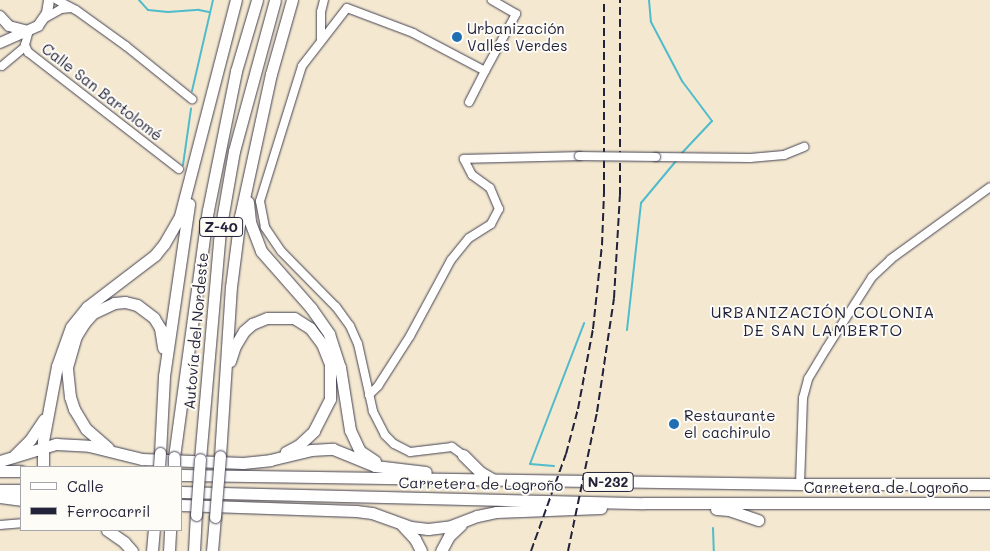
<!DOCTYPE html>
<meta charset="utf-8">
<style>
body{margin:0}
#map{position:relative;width:990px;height:551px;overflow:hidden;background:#f4e8d0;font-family:Mali,sans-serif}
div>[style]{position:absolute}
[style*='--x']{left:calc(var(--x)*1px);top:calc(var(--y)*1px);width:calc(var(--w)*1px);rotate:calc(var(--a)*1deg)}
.stream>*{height:2px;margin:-1px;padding:0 1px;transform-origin:1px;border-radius:1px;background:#50bccb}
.roads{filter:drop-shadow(0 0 1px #424051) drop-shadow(0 0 1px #424051)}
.minor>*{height:8px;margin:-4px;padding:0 4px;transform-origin:4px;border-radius:4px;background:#fff}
.major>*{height:10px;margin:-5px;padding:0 5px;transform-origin:5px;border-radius:5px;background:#fff}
.highway>*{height:11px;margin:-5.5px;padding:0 5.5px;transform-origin:5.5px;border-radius:5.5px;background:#fff}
.rail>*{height:2px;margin-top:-1px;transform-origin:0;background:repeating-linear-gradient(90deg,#22223b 0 8px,transparent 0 12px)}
.bridges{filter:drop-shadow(0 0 1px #424051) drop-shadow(0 0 1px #424051)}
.minor-bridge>*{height:8px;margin:-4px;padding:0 4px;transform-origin:4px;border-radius:4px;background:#fff}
.highway-bridge>*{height:11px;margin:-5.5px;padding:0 5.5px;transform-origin:5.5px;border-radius:5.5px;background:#fff}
.dots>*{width:14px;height:14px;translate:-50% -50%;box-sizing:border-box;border:2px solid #fdfcf7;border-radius:50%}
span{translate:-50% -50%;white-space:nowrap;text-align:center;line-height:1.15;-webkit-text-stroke:4px #fdfcf7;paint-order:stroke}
.shield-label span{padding:1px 4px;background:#fdfcf7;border:1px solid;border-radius:4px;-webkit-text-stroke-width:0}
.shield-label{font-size:14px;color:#22223b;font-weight:700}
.poi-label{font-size:15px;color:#22223b}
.left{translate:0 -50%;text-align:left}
.street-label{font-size:15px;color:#22223b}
.neighbourhood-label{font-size:16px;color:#22223b;letter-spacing:1px}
.legend{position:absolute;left:20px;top:466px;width:162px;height:65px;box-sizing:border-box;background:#fdfcf7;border:1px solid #a5a5ac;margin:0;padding:6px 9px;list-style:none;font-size:15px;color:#22223b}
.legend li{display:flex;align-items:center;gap:10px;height:25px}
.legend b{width:25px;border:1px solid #a5a5ac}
</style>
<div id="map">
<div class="stream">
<div style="--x:139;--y:0;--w:13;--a:48"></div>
<div style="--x:148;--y:10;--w:20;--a:6"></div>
<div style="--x:168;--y:12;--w:31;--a:-4"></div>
<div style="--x:199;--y:10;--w:10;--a:11"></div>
<div style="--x:649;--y:0;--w:22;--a:85"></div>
<div style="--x:651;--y:22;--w:67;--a:62.3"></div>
<div style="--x:682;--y:81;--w:50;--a:53.1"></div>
<div style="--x:712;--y:121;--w:47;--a:133.3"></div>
<div style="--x:192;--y:91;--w:93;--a:-77"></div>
<div style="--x:183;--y:165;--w:57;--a:-81.9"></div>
<div style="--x:627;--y:330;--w:128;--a:-83.7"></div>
<div style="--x:641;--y:203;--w:55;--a:-50.2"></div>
<div style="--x:554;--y:466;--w:24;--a:-175"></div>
<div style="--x:530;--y:464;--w:151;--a:-69"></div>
<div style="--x:713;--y:528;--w:23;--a:88"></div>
</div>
<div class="roads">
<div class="minor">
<div style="--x:57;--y:0;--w:21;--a:28"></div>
<div style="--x:76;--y:10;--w:62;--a:35.8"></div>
<div style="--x:126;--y:46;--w:85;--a:38.8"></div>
<div style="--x:45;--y:18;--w:18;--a:-29"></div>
<div style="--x:61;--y:9;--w:10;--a:-6"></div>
<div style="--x:29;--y:30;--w:16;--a:105"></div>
<div style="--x:25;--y:45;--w:8;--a:67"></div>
<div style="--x:28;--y:52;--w:191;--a:37.8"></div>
<div style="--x:321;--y:40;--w:28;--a:-90"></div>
<div style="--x:321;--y:12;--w:12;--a:-76"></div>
<div style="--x:2;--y:66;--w:30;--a:-40"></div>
<div style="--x:485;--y:71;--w:65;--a:-61.5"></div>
<div style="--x:516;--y:14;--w:28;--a:-150"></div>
<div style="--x:656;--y:157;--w:94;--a:0.6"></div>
<div style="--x:750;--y:158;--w:34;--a:-5"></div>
<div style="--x:784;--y:155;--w:22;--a:-22"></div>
<div style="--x:369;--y:395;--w:13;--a:-45"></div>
<div style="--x:378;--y:386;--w:59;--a:-57.4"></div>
<div style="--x:410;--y:336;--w:86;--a:-61.7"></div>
<div style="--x:451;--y:260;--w:28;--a:-51"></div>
<div style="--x:469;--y:238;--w:26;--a:-32"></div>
<div style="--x:491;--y:224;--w:17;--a:-62"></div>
<div style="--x:499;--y:209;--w:23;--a:-113"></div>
<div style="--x:490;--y:188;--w:22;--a:-144"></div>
<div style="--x:472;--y:175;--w:18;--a:-117"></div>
<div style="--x:464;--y:159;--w:115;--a:-1.5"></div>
<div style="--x:463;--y:455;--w:14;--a:-144"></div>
<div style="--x:452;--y:447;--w:42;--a:173.2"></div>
<div style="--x:410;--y:452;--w:18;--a:-153"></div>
<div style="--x:394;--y:444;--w:13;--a:-135"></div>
<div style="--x:385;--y:435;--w:27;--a:-117"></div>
<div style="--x:373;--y:411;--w:69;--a:-102.6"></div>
<div style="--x:358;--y:344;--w:20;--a:-114"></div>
<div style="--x:350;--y:326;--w:24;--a:-126"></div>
<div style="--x:336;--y:307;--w:78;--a:-134.5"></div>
<div style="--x:281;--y:251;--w:29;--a:-124"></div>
<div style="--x:265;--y:227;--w:26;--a:-101"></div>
<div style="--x:260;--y:201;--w:141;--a:-72.7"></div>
<div style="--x:302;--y:66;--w:73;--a:-52.2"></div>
<div style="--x:347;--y:8;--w:71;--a:20.7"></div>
<div style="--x:413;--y:33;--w:81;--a:27.8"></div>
<div style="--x:485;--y:71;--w:35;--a:117"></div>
<div style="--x:800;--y:484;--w:86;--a:-88"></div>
<div style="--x:803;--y:398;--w:20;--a:-75"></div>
<div style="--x:808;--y:379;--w:35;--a:-59"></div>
<div style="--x:826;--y:349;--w:85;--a:-57.4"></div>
<div style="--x:872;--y:277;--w:26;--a:-43"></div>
<div style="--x:891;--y:259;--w:122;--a:-36"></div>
<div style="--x:0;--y:525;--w:21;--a:-5"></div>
</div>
<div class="major">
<div style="--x:0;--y:16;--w:13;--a:48"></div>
<div style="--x:9;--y:26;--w:16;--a:15"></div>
<div style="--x:0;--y:43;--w:42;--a:-24.1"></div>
<div style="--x:38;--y:26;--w:16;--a:-55"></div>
<div style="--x:47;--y:13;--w:13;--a:-81"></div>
</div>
<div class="highway">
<div style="--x:248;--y:202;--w:20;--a:84"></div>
<div style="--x:250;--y:222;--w:31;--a:69"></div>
<div style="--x:261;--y:251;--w:76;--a:48.7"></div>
<div style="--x:311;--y:308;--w:32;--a:55"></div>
<div style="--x:329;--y:334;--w:35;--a:72"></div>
<div style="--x:340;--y:367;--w:64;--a:81"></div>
<div style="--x:350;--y:430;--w:23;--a:65"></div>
<div style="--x:360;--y:451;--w:18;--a:34"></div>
<div style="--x:230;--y:361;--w:16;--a:-72"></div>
<div style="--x:235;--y:346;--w:17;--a:-59"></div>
<div style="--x:244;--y:331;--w:11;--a:-41"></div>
<div style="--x:252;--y:324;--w:16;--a:-22"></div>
<div style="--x:267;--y:318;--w:27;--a:0"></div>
<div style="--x:294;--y:318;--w:19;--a:32"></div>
<div style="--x:310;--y:328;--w:20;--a:53"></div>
<div style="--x:322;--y:344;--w:22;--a:68"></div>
<div style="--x:330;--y:364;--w:35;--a:90"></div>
<div style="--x:330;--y:399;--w:36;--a:117"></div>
<div style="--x:314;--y:431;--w:21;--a:137"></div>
<div style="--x:299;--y:445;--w:15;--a:152"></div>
<div style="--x:108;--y:448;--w:29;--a:-139"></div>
<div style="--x:86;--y:429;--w:23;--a:-121"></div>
<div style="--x:74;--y:409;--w:13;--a:-108"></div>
<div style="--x:70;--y:397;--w:30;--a:-96"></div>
<div style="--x:67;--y:367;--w:32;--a:-74"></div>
<div style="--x:76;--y:336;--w:15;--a:-58"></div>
<div style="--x:84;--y:323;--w:13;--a:-48"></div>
<div style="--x:93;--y:313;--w:23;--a:-25"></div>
<div style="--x:114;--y:303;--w:11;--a:-5"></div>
<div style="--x:125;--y:302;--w:12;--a:14"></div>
<div style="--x:137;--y:305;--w:21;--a:37"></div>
<div style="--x:154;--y:318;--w:12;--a:59"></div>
<div style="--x:160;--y:328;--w:20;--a:81"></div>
<div style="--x:160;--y:453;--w:77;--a:-87"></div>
<div style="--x:164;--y:376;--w:174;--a:-81.7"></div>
<div style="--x:15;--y:455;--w:21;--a:-45"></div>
<div style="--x:30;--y:440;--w:25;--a:-56"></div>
<div style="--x:463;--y:455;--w:24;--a:45"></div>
<div style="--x:480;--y:472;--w:14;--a:30"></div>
<div style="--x:220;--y:456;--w:169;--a:-86.3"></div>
<div style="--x:231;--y:287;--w:71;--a:-82.7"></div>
<div style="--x:240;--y:217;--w:146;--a:-77.8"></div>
<div style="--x:271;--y:74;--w:77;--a:-74.2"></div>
<div style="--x:174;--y:457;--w:249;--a:-82.2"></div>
<div style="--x:208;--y:210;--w:142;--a:-78.6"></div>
<div style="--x:236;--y:71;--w:74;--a:-73.5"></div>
<div style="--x:200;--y:459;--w:229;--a:-85"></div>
<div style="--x:220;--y:231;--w:81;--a:-80.1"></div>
<div style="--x:234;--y:151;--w:156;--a:-74.8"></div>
<div style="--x:0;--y:461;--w:59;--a:-16.9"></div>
<div style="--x:56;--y:444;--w:33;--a:3"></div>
<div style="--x:89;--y:446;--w:55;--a:13.8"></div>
<div style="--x:142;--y:459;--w:101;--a:2.3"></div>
<div style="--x:243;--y:463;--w:27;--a:-6"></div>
<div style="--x:270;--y:460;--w:42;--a:-13.7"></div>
<div style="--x:311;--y:450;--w:22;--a:-3"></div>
<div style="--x:333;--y:449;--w:45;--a:22"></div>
<div style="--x:375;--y:466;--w:51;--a:6.7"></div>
<div style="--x:43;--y:467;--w:26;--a:-90"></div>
<div style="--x:43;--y:441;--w:76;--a:-79.4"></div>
<div style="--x:57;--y:366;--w:41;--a:-70.3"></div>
<div style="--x:71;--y:327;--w:26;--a:-51"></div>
<div style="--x:87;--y:307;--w:86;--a:-37.4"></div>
<div style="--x:155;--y:255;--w:14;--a:-51"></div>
<div style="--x:164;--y:244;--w:32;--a:-60"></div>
<div style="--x:180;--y:216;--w:223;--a:-75.5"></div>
<div style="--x:0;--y:471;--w:21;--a:0"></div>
<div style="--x:181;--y:475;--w:619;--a:0.83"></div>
<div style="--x:800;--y:484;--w:190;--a:0"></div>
<div style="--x:0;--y:490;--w:21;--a:0"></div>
<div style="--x:181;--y:492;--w:463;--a:1.4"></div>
<div style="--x:644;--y:503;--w:346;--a:0"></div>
<div style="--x:0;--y:497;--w:21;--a:8"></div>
<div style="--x:181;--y:505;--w:175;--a:2"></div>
<div style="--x:356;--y:511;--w:16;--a:7"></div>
<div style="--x:372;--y:513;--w:41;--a:19.7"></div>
<div style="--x:411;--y:527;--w:17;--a:7"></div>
<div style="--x:428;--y:529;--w:23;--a:-7"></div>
<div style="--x:451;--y:526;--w:28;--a:-21"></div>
<div style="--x:477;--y:516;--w:19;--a:-12"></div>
<div style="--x:496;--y:512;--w:105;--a:-2.2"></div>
<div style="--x:716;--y:509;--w:13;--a:4"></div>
<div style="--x:729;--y:510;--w:31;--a:19"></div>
<div style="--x:402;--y:525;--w:19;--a:47"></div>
<div style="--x:415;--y:539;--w:13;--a:63"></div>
<div style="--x:107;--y:530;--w:21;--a:35"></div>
<div style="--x:124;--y:542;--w:12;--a:48"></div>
<div style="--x:152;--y:551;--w:21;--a:-85"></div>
<div style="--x:169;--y:551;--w:21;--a:-87"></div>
<div style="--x:194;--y:551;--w:36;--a:-87"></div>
<div style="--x:212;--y:551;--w:34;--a:-85"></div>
<div style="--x:441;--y:551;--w:17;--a:-62"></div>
<div style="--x:449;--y:536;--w:16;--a:-43"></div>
</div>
</div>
<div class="rail">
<div style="--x:531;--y:551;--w:103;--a:-70.2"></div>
<div style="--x:566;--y:454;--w:47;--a:-75.1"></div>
<div style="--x:578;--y:409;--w:81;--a:-79.4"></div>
<div style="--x:593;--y:329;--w:84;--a:-83.9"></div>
<div style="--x:602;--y:245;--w:53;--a:-87.8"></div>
<div style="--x:604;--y:192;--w:192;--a:-90"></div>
<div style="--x:568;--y:551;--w:142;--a:-78.2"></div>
<div style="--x:597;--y:412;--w:115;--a:-81.5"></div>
<div style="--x:614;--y:298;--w:103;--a:-86.7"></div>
<div style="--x:620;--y:195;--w:195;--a:-90"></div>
</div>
<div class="bridges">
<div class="minor-bridge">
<div style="--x:579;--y:156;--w:77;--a:0.7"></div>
</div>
<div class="highway-bridge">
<div style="--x:159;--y:467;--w:14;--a:-86"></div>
<div style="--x:174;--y:467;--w:10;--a:-90"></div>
<div style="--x:196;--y:515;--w:56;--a:-85.9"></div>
<div style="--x:215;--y:517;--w:61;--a:-85.3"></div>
</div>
</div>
<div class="dots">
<div style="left:457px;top:37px;background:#1f6fb2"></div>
<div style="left:674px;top:424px;background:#1f6fb2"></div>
</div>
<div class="shield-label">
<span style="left:221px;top:227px">Z-40</span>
<span style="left:608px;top:482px">N-232</span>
</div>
<div class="poi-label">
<span class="left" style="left:467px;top:37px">Urbanización<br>Valles Verdes</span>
<span class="left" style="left:684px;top:424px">Restaurante<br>el cachirulo</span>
</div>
<div class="street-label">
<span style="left:102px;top:92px;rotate:38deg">Calle San Bartolomé</span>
<span style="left:196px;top:331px;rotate:-85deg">Autovía del Nordeste</span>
<span style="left:481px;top:484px;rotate:1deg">Carretera de Logroño</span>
<span style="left:886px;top:488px">Carretera de Logroño</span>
</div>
<div class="neighbourhood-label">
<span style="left:823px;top:321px">URBANIZACIÓN COLONIA<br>DE SAN LAMBERTO</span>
</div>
<ul class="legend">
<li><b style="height:6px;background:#fff"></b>Calle</li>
<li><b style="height:6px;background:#22223b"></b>Ferrocarril</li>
</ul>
</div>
